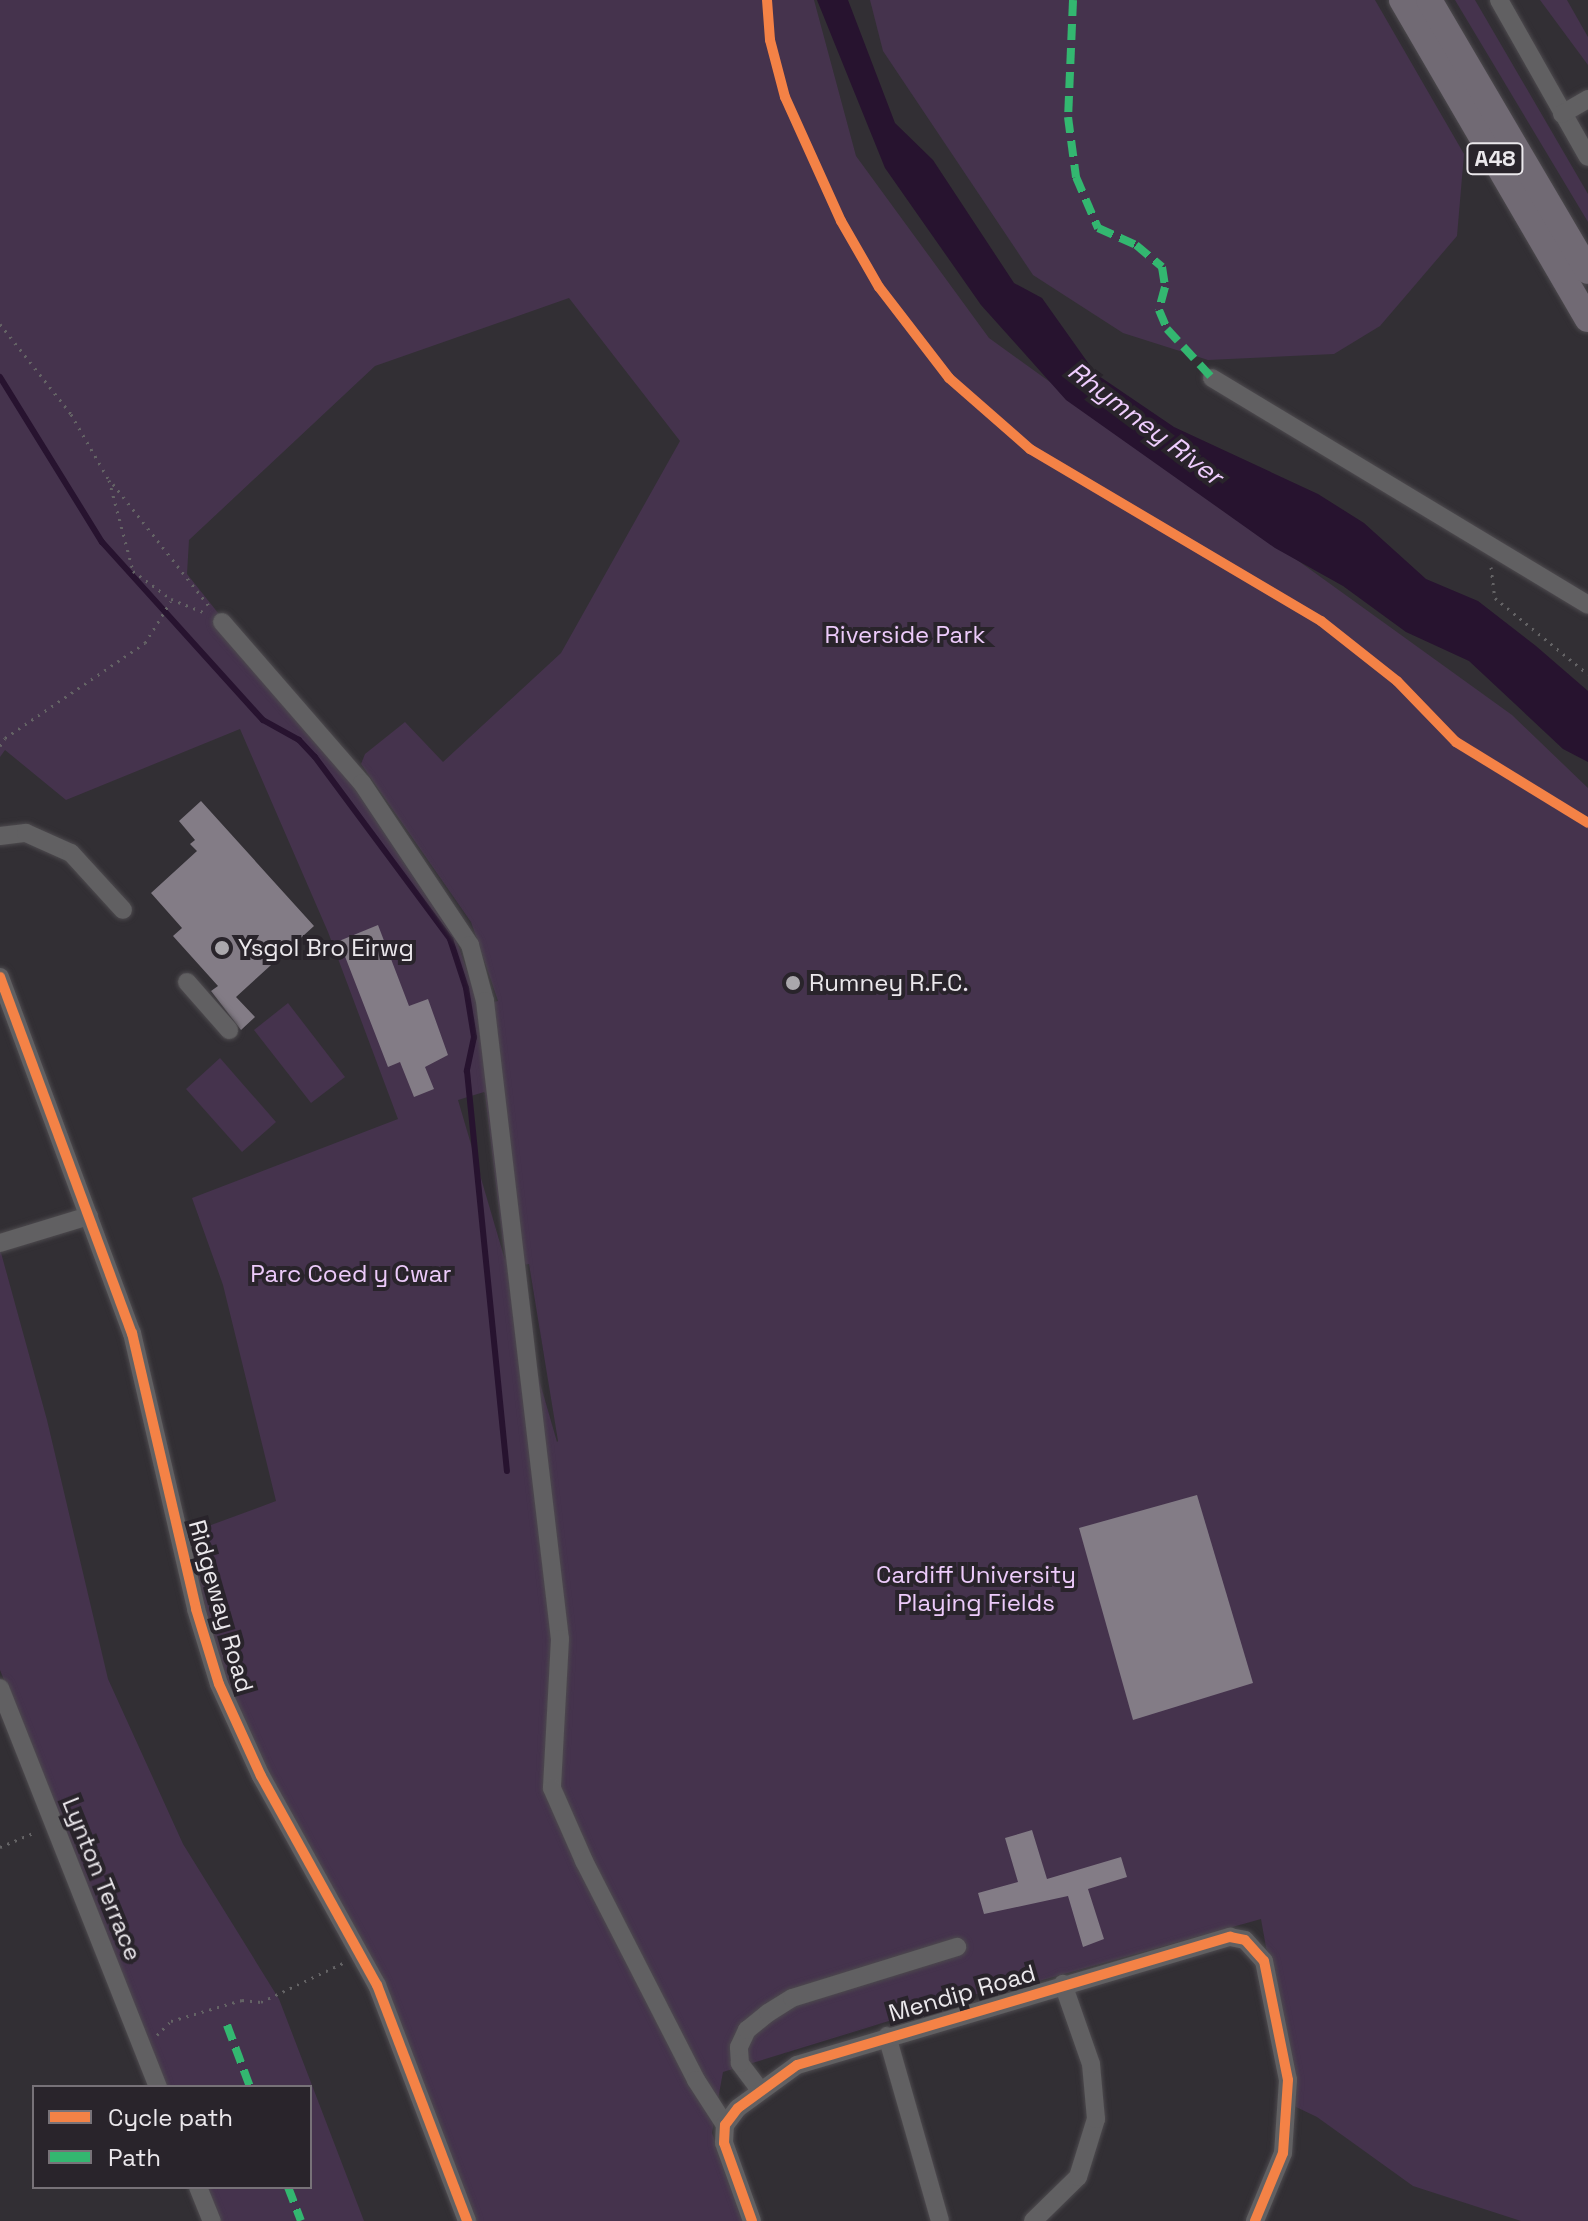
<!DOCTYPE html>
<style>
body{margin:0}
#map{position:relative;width:1588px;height:2221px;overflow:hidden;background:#322f34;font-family:"Space Grotesk",sans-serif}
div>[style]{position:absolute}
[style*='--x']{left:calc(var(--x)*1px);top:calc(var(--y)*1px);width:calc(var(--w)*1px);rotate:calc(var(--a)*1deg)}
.green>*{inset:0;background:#45334d}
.water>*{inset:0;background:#27132f}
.stream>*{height:6px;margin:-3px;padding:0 3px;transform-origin:3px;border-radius:3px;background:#27132f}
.building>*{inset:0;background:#837c86}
.path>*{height:3px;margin-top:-1.5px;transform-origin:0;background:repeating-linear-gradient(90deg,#646365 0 2px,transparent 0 8px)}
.roads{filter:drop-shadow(0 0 2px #4d4a4e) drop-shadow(0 0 2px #4d4a4e)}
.minor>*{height:18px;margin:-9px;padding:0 9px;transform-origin:9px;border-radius:9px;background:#616062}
.highway>*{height:26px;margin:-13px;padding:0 13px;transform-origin:13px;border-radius:13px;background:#716a74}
.quiet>*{height:8px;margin-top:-4px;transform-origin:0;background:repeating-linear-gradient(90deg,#33b770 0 16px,transparent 0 24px)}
.cycleway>*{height:10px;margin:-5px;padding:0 5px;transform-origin:5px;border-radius:5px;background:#f48246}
.dots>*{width:22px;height:22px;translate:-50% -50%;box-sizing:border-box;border:4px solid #29242b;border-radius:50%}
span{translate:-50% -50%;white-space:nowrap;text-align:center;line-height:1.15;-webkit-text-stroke:8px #29242b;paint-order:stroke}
.shield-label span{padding:2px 6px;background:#29242b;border:2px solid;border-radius:6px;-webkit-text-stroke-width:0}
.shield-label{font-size:22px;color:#ebe8ec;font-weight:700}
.park-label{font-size:24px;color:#edcbfb}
.poi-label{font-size:24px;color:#ebe8ec}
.left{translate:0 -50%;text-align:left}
.street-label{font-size:24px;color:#ebe8ec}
.water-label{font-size:26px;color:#efcdfe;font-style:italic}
.legend{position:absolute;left:32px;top:2085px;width:280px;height:104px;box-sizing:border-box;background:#29242b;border:2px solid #777278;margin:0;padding:10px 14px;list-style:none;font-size:24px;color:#ebe8ec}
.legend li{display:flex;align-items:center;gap:16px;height:40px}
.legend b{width:40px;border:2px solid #777278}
</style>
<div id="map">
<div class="green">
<div style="clip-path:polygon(evenodd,0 0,814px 0,856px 156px,989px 338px,1512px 715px,1588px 788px,1588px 2221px,1521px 2221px,1413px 2186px,1317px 2117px,1294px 2106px,1261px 1919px,993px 1994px,980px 1993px,723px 2072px,712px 2133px,745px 2221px,475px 2221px,384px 1982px,268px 1774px,227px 1682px,184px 1535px,276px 1501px,223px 1285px,192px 1198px,398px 1119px,328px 932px,240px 729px,66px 800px,5px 750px,0 757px,0 0,569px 298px,680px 441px,561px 653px,443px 762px,405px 722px,365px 754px,361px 764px,471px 922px,498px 1001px,479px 1006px,451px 924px,356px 786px,187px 574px,189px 540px,375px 366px,569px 298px,0 0,484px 1092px,485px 1093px,505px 1260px,458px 1100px,484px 1092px,0 0,529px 1264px,558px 1441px,557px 1442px,507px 1268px,529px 1264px)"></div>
<div style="clip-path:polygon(870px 0,1375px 0,1464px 154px,1457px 236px,1380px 326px,1334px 354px,1208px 360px,1123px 333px,1033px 275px,883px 51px)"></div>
<div style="clip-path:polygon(1455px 0,1475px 0,1588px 194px,1588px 222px)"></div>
<div style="clip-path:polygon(1540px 0,1567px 0,1588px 37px,1588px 65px)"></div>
<div style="clip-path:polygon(288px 1003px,345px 1077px,311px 1103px,254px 1030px)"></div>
<div style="clip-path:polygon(220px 1058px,276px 1122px,242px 1152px,186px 1089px)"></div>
<div style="clip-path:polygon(0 1249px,47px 1420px,108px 1679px,183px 1844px,279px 1999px,364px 2221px,220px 2221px,206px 2187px,310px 2187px,310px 2087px,166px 2087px,0 1670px)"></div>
</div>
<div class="water">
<div style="clip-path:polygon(817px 0,848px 0,895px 123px,933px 160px,1014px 283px,1042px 298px,1096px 374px,1174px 427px,1318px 494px,1364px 523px,1426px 579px,1478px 601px,1536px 646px,1588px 691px,1588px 762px,1563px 749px,1469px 661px,1406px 632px,1343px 586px,1275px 548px,1066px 400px,981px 305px,885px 168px)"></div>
</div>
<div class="stream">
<div style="--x:0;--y:377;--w:194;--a:58.3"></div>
<div style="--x:102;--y:542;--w:240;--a:47.9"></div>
<div style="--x:263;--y:720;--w:41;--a:29.1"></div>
<div style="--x:299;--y:740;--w:23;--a:47"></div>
<div style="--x:315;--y:757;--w:227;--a:53.4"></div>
<div style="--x:450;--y:939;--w:52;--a:71.9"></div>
<div style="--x:466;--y:988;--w:50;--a:80.7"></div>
<div style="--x:474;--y:1037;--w:35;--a:102"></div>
<div style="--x:467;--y:1071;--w:402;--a:84.3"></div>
</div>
<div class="building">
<div style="clip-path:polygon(201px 801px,314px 926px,236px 997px,255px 1017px,241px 1030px,211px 991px,218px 986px,173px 936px,182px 928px,151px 893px,197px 851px,190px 844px,195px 840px,179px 821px)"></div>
<div style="clip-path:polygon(378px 925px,409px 1006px,428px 999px,448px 1055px,425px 1067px,434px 1089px,414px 1097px,400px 1062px,388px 1067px,339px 941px)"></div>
<div style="clip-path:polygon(1197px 1495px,1253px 1683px,1133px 1720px,1079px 1528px)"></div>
<div style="clip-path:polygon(1032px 1830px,1047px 1879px,1121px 1857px,1127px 1877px,1088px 1889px,1104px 1939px,1083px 1947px,1068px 1896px,984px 1914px,978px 1893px,1018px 1882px,1005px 1838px)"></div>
</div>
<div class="path">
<div style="--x:0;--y:324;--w:115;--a:51.7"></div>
<div style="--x:71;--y:414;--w:76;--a:60.1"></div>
<div style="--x:109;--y:480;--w:94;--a:75.2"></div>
<div style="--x:133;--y:571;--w:47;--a:36.4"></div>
<div style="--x:171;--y:599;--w:37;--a:22"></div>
<div style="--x:113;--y:484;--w:160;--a:51.8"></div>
<div style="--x:1491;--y:567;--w:31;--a:83"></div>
<div style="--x:1495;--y:598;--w:120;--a:39.3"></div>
<div style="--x:0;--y:746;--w:9;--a:-58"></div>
<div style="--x:5;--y:738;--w:169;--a:-34.2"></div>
<div style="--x:145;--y:643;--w:49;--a:-58.2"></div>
<div style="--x:0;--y:1847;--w:39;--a:-23"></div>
<div style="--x:157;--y:2035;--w:20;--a:-45"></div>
<div style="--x:171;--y:2021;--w:74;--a:-16.5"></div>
<div style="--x:242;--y:2000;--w:19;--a:6"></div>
<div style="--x:261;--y:2002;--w:91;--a:-25.4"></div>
</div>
<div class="roads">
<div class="minor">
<div style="--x:1499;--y:0;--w:180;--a:60.5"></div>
<div style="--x:1562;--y:114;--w:30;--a:-30"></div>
<div style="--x:1212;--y:378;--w:439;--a:31.1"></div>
<div style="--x:222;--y:622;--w:213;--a:49"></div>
<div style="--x:362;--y:783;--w:195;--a:56.3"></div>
<div style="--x:470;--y:945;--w:58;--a:75"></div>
<div style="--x:485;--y:1001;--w:642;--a:83.3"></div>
<div style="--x:560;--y:1639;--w:149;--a:93.1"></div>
<div style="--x:552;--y:1788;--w:80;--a:66.3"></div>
<div style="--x:584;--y:1861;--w:246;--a:62.9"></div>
<div style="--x:696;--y:2080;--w:54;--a:57.2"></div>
<div style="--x:0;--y:836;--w:26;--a:-7"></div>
<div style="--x:26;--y:833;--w:49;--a:24"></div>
<div style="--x:71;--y:853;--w:77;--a:47.6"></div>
<div style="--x:0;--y:977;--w:380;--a:69.7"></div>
<div style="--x:132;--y:1333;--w:283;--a:76.9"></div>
<div style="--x:196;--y:1609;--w:78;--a:73"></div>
<div style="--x:219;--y:1684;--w:101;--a:65.5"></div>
<div style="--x:261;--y:1776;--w:239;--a:61"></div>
<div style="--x:377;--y:1985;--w:253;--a:69.1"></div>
<div style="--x:187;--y:982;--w:64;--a:48.8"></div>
<div style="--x:0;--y:1243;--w:93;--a:-16.9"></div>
<div style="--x:0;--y:1688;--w:429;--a:68.4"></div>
<div style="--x:887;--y:2036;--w:192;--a:74"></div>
<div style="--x:760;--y:2090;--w:34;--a:-127"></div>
<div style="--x:740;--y:2063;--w:16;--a:-94"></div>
<div style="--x:739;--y:2047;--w:19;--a:-65"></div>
<div style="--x:747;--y:2030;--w:27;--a:-39"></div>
<div style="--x:768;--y:2013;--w:28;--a:-32"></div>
<div style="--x:792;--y:1998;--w:173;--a:-17.2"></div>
<div style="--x:198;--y:2187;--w:37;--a:68"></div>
<div style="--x:752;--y:2221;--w:83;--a:-109.7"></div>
<div style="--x:724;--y:2143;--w:18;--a:-87"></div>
<div style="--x:725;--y:2125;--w:21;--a:-53"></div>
<div style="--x:738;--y:2108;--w:73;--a:-36.1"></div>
<div style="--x:797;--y:2065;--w:452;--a:-16.5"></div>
<div style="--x:1230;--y:1937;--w:15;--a:11"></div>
<div style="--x:1245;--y:1940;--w:28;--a:48"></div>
<div style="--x:1264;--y:1961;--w:121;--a:78.6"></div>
<div style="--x:1288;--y:2080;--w:73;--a:93.9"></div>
<div style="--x:1283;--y:2153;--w:74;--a:112.4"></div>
<div style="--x:1033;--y:2221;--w:63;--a:-44.4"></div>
<div style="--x:1078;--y:2177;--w:61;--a:-72.8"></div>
<div style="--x:1096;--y:2119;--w:55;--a:-95.2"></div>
<div style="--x:1091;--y:2064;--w:85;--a:-109.3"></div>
</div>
<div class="highway">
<div style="--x:1402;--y:0;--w:369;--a:59.8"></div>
<div style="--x:1429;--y:0;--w:314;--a:59.6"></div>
</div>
</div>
<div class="quiet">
<div style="--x:1073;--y:0;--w:117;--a:92.4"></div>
<div style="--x:1068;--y:117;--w:61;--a:82.4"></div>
<div style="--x:1076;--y:177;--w:56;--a:66.7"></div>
<div style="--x:1098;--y:228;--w:42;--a:24.1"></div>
<div style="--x:1136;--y:245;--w:34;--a:40"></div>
<div style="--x:1162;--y:267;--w:20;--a:81"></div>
<div style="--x:1165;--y:287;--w:24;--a:105"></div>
<div style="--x:1159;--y:310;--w:21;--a:67"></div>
<div style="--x:1167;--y:329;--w:67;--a:47.4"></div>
<div style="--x:227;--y:2025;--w:66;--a:69.6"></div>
<div style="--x:288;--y:2187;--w:36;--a:69"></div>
</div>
<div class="cycleway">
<div style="--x:767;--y:0;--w:40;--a:85.7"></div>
<div style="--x:770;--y:40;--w:59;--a:75.3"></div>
<div style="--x:785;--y:97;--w:136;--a:65.7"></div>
<div style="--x:841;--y:221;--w:76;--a:60.1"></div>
<div style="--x:879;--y:287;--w:115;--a:52.4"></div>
<div style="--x:949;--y:378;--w:108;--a:41.2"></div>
<div style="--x:1030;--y:449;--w:338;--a:30.6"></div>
<div style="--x:1321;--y:621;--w:97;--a:38.3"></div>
<div style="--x:1397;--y:681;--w:85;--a:46"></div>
<div style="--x:1456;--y:742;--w:155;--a:31.5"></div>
<div style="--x:0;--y:977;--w:380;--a:69.7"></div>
<div style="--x:132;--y:1333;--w:283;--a:76.9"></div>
<div style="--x:196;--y:1609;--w:78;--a:73"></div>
<div style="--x:219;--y:1684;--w:101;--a:65.5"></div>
<div style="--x:261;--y:1776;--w:239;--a:61"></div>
<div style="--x:377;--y:1985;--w:253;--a:69.1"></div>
<div style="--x:752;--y:2221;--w:83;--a:-109.7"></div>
<div style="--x:724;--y:2143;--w:18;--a:-87"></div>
<div style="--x:725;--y:2125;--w:21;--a:-53"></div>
<div style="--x:738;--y:2108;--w:73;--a:-36.1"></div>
<div style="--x:797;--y:2065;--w:452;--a:-16.5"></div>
<div style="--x:1230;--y:1937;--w:15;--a:11"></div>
<div style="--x:1245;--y:1940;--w:28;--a:48"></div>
<div style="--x:1264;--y:1961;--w:121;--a:78.6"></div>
<div style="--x:1288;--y:2080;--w:73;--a:93.9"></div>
<div style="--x:1283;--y:2153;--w:74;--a:112.4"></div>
</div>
<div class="dots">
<div style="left:222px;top:948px;background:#aaa7ac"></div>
<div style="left:793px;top:983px;background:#aaa7ac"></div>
</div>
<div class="shield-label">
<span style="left:1495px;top:159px">A48</span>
</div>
<div class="park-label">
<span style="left:905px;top:635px">Riverside Park</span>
<span style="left:351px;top:1274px">Parc Coed y Cwar</span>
<span style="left:976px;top:1589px">Cardiff University<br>Playing Fields</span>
</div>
<div class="poi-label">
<span class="left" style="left:238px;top:948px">Ysgol Bro Eirwg</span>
<span class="left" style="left:809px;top:983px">Rumney R.F.C.</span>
</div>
<div class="street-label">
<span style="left:221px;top:1606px;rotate:74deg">Ridgeway Road</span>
<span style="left:102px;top:1879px;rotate:68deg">Lynton Terrace</span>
<span style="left:962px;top:1993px;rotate:-16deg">Mendip Road</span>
</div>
<div class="water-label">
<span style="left:1145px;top:424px;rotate:37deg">Rhymney River</span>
</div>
<ul class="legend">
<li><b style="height:10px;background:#f48246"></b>Cycle path</li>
<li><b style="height:10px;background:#33b770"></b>Path</li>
</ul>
</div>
